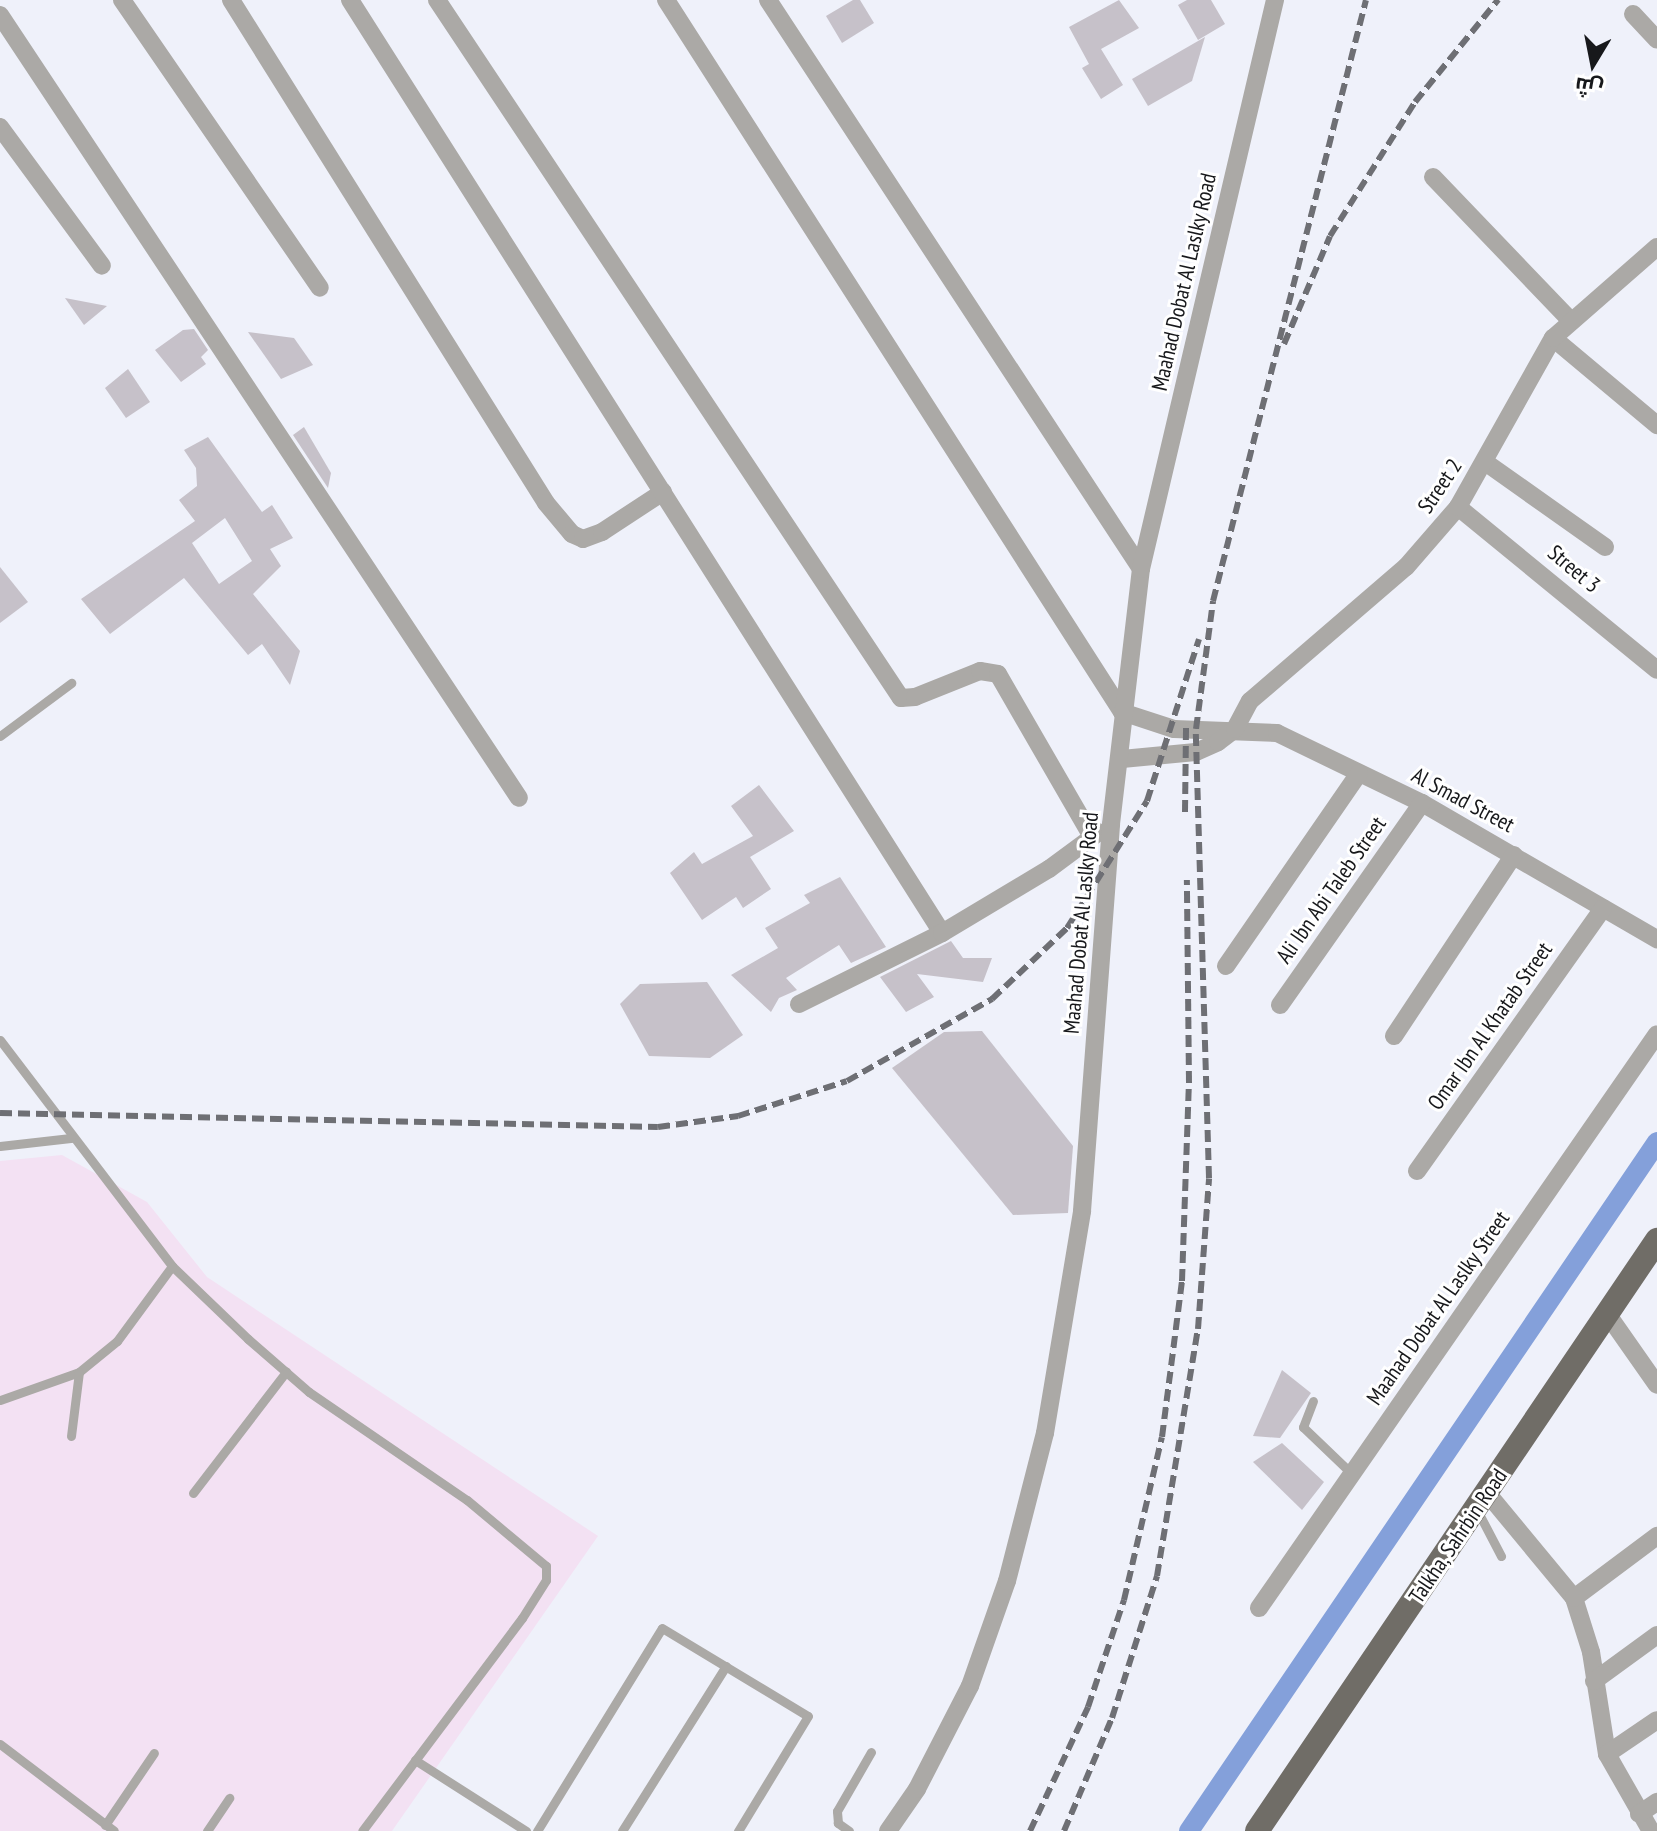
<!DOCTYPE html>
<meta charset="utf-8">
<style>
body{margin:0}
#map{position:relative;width:1657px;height:1831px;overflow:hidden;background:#eff1fa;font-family:"PT Sans Narrow",Cairo,sans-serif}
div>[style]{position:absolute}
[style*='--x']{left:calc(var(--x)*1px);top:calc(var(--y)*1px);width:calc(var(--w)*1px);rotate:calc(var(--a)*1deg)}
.industrial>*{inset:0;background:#f3e1f3}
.canal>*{height:20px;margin:-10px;padding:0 10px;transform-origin:10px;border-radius:10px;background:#84a0da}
.building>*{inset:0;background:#c6c1c9}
.service>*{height:9px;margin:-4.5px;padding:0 4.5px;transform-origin:4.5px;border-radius:4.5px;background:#aba9a6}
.minor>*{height:18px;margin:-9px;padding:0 9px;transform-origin:9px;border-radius:9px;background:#aba9a6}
.primary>*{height:24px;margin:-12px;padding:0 12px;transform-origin:12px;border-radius:12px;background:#706d67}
.rail>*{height:6px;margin-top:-3px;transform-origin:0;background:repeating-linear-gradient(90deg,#6e6f74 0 12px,transparent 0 18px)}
span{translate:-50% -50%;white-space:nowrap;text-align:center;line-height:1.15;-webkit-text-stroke:6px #fff;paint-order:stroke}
.street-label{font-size:22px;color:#17181b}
.north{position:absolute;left:1553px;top:24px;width:80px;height:80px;-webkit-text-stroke:6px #fff;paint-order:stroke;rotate:190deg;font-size:22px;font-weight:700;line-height:32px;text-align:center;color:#17181b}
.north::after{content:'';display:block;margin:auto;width:28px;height:36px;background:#17181b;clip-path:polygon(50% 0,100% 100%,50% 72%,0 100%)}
</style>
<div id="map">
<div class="industrial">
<div style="clip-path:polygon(62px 1155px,147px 1202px,207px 1277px,598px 1536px,392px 1831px,0 1831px,0 1161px)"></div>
</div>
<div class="canal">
<div style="--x:1189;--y:1831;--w:833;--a:-55.81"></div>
</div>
<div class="building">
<div style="clip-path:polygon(853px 0,860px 0,874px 23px,842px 43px,826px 16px)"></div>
<div style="clip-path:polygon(1119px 0,1139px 28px,1101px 49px,1123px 85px,1101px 99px,1082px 68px,1089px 64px,1069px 27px)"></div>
<div style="clip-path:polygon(1187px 0,1211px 0,1225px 24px,1198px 40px,1178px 5px)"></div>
<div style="clip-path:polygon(1205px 37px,1192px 81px,1148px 106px,1132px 79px)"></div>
<div style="clip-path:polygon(65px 298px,107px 306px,84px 325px)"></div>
<div style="clip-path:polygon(194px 329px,208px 350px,201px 357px,206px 364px,181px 382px,155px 350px,183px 330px)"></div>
<div style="clip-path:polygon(248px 332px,294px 338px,313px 365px,281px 379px)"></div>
<div style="clip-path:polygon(128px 369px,150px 402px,126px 418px,105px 388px)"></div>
<div style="clip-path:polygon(304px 427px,331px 473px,328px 488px,293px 435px)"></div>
<div style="clip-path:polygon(evenodd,208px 437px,262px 512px,272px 505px,293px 538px,270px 549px,281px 566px,253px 594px,300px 651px,290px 685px,262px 644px,248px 655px,184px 578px,110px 634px,81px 599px,195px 521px,179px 500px,197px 486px,196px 468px,184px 450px,208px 437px,225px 518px,252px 561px,219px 584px,192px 543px,225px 518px)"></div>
<div style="clip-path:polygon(0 567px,28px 602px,0 623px)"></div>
<div style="clip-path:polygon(759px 785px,794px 831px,750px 857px,771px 889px,743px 908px,736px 897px,702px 920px,670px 873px,694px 852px,702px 864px,753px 836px,731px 806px)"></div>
<div style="clip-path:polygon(840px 877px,886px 947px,851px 963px,839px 945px,786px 978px,797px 990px,779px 998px,771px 1012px,731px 975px,778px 948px,765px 928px,810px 903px,804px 895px)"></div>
<div style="clip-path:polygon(951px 941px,963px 958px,992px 958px,983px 982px,917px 974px,934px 997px,906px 1012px,880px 977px)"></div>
<div style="clip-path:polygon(707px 982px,743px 1035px,710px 1058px,649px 1056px,620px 1004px,640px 984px)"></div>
<div style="clip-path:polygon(982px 1031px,1073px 1146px,1068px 1213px,1013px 1215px,892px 1068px,944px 1032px)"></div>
<div style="clip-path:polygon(1282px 1370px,1311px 1393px,1280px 1438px,1253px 1436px)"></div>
<div style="clip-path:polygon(1282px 1443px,1324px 1482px,1302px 1510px,1253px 1462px)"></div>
</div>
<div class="service">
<div style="--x:0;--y:736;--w:89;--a:-36.7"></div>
<div style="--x:0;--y:1040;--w:284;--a:52.7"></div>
<div style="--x:172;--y:1266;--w:105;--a:43.8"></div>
<div style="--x:248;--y:1339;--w:81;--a:41"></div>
<div style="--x:309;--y:1392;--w:191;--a:34.4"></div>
<div style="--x:467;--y:1500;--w:103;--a:39.9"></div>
<div style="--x:546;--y:1566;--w:14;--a:90"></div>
<div style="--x:546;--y:1580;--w:45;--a:122.3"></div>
<div style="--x:522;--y:1618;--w:266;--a:126.9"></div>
<div style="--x:0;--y:1146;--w:71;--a:-6.4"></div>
<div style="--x:0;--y:1400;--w:84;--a:-19.5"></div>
<div style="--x:79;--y:1372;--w:49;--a:-39.2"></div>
<div style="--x:117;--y:1341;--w:93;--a:-53.7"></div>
<div style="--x:1313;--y:1401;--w:28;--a:111"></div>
<div style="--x:1303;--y:1427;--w:68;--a:43.8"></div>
<div style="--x:71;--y:1436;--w:64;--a:-82.9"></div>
<div style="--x:193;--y:1493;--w:153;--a:-52.5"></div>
<div style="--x:1477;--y:1510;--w:52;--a:62.4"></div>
<div style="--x:0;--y:1744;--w:143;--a:37.3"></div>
<div style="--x:415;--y:1760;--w:132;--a:32.6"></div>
<div style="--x:105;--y:1825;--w:87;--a:-55.8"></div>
<div style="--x:207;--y:1831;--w:40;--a:-56"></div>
<div style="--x:537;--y:1831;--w:238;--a:-58.4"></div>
<div style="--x:662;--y:1628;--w:170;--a:31.1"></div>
<div style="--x:808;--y:1716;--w:135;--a:121.3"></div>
<div style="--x:622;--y:1831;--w:195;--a:-57.8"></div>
<div style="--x:849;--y:1831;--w:14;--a:-144"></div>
<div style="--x:838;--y:1823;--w:12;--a:-95"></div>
<div style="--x:837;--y:1811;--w:68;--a:-60"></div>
</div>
<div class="minor">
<div style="--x:122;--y:0;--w:349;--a:55.5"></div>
<div style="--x:231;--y:0;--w:593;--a:57.94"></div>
<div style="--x:546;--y:503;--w:40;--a:50"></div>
<div style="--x:572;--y:534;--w:12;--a:24"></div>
<div style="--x:583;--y:539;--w:20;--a:-20"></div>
<div style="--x:602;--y:532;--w:73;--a:-33.3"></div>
<div style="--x:350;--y:0;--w:1105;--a:57.6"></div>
<div style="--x:437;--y:0;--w:838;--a:56.39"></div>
<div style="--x:901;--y:698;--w:14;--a:-4"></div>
<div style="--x:915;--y:697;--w:70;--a:-21.8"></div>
<div style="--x:980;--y:671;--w:18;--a:9"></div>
<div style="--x:998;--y:674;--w:188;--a:60"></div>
<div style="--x:666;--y:0;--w:846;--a:57.36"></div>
<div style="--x:1122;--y:712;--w:55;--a:18.1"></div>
<div style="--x:1174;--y:729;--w:103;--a:2.2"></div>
<div style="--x:1277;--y:733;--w:161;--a:25.8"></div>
<div style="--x:1422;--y:803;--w:272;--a:30.1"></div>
<div style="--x:768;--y:0;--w:680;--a:56.75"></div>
<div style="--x:1633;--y:14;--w:35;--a:47"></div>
<div style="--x:0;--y:15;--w:939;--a:56.46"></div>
<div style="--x:0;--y:127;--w:172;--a:53.7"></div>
<div style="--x:1433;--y:177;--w:197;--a:46.2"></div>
<div style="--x:1553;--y:338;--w:136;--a:39.9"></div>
<div style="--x:1485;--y:462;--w:147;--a:35.3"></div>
<div style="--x:1458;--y:507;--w:257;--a:39.3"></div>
<div style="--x:1122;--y:759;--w:74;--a:-5.4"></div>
<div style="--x:1196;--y:752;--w:24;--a:-24"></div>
<div style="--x:1218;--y:742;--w:21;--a:-37"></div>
<div style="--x:1235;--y:729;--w:32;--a:-62"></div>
<div style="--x:1250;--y:701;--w:206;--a:-40.7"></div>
<div style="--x:1406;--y:567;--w:79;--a:-49.1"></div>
<div style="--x:1458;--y:507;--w:194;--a:-60.7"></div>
<div style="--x:1553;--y:338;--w:138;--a:-41.2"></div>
<div style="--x:1226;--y:966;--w:234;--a:-55.4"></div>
<div style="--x:799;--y:1004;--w:160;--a:-26.4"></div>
<div style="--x:942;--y:933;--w:125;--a:-30.9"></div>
<div style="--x:1049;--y:869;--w:62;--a:-36.5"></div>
<div style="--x:1280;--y:1005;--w:247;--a:-54.9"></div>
<div style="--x:1394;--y:1036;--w:217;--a:-56.5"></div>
<div style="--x:1417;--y:1171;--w:322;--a:-54.7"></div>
<div style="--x:1608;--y:1315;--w:85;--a:55"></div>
<div style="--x:1488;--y:1494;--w:135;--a:50.4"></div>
<div style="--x:1574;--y:1598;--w:57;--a:72.5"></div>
<div style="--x:1591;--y:1652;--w:103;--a:81.1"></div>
<div style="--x:1607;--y:1754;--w:89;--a:60.3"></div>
<div style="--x:1574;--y:1598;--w:104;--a:-36.8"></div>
<div style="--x:1259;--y:1608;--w:698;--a:-55.26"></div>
<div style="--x:1594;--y:1681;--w:78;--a:-36.1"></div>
<div style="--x:1607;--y:1754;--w:60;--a:-34.2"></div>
<div style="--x:1639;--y:1814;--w:22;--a:-34"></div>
<div style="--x:888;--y:1831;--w:51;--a:-55.4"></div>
<div style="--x:917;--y:1789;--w:116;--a:-62.8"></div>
<div style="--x:970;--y:1686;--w:111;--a:-70.6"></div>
<div style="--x:1007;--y:1581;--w:153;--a:-75.6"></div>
<div style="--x:1045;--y:1433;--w:225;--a:-80.5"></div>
<div style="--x:1082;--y:1211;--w:388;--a:-85.7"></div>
<div style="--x:1111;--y:824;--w:257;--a:-83.3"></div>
<div style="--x:1141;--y:569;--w:585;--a:-76.75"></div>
</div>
<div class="primary">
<div style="--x:1257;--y:1831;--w:714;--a:-55.91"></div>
</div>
<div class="rail">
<div style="--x:1284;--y:344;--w:117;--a:-66.9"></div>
<div style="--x:1330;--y:236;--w:159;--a:-57.6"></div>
<div style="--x:1415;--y:102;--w:132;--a:-50.9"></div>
<div style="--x:1185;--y:812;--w:84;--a:-89.3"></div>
<div style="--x:0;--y:1113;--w:658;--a:1.22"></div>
<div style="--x:658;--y:1127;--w:81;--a:-7.8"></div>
<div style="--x:738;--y:1116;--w:114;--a:-17.8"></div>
<div style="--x:847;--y:1081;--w:167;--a:-29.5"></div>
<div style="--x:992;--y:999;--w:103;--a:-43.4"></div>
<div style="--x:1067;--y:928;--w:150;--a:-57.8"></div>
<div style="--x:1147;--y:801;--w:170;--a:-72.2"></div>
<div style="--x:1030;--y:1831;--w:137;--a:-64.9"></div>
<div style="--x:1088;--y:1707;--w:113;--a:-71.4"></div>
<div style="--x:1124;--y:1600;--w:167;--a:-76.9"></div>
<div style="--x:1162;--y:1437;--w:157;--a:-82.7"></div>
<div style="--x:1182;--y:1281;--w:198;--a:-88"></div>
<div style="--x:1189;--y:1083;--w:203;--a:-90.6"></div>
<div style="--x:1064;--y:1831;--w:123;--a:-67"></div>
<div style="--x:1112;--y:1718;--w:149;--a:-72.4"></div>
<div style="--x:1157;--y:1576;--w:250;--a:-80.6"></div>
<div style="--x:1198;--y:1329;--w:151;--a:-85.8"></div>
<div style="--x:1209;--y:1178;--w:449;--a:-91.7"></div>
<div style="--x:1196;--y:729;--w:129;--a:-82.4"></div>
<div style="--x:1213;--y:601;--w:620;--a:-75.72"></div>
</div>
<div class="street-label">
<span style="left:1184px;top:282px;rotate:-77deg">Maahad Dobat Al Laslky Road</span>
<span style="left:1440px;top:486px;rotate:-56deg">Street 2</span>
<span style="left:1574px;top:569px;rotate:40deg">Street 3</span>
<span style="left:1463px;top:800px;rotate:28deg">Al Smad Street</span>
<span style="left:1331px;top:890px;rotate:-55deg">Ali Ibn Abi Taleb Street</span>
<span style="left:1081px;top:923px;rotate:-85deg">Maahad Dobat Al Laslky Road</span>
<span style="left:1490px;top:1026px;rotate:-55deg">Omar Ibn Al Khatab Street</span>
<span style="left:1438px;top:1308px;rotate:-55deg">Maahad Dobat Al Laslky Street</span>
<span style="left:1458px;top:1536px;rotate:-56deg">Talkha, Sahrbin Road</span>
</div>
<div class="north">ش</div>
</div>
